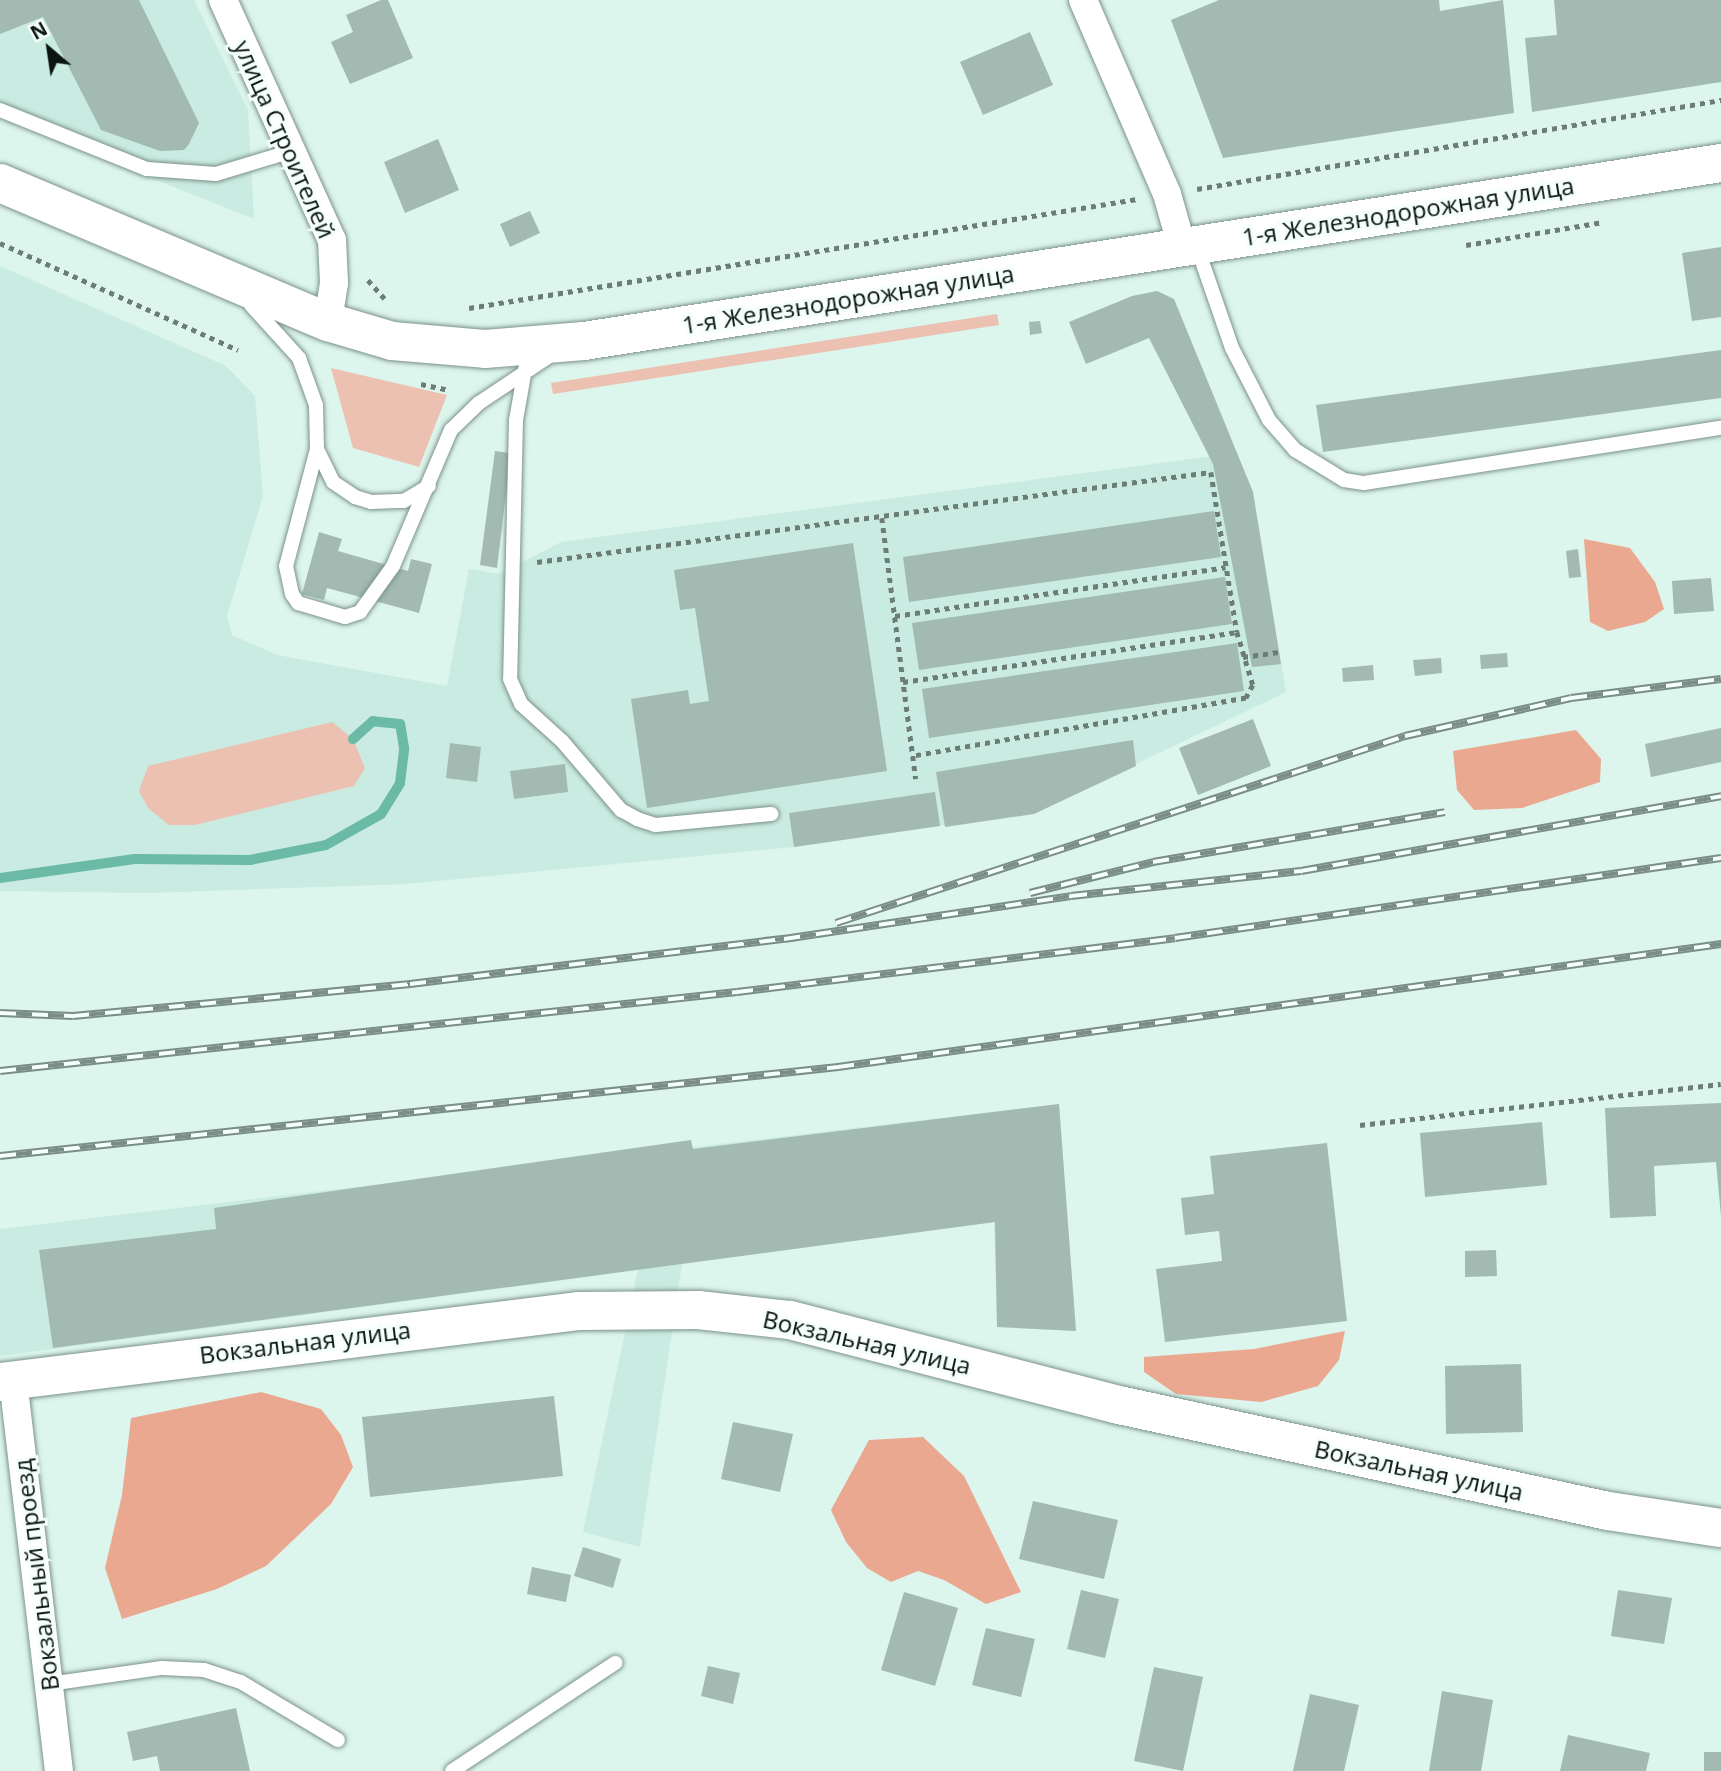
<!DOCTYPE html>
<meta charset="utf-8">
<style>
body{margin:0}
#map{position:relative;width:1721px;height:1771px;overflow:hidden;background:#dcf5ed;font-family:"Open Sans",sans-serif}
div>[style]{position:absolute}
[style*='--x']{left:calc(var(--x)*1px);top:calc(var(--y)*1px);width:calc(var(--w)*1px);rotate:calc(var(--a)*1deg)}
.built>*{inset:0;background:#caebe1}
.green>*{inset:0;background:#ecc1b1}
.forest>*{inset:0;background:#eba890}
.stream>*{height:10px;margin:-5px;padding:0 5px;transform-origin:5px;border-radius:5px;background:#6abaa5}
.building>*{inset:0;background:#a2bab2}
.path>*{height:4.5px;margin-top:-2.25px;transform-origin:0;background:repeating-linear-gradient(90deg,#6c7d77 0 5px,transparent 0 10px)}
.roads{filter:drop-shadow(0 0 2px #7c928b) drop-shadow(0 0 2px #7c928b)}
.service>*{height:14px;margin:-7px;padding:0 7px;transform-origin:7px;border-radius:7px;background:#fff}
.minor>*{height:28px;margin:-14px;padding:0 14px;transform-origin:14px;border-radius:14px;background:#fff}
.secondary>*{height:38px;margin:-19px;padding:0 19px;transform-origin:19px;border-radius:19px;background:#fff}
.rail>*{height:8px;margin-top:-4px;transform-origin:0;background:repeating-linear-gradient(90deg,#f4fefb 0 16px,#7b8d87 0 32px);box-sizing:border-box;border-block:2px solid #7b8d87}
span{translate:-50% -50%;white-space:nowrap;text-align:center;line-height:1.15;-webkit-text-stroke:6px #f4fefb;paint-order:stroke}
.street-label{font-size:24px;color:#0b1411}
.north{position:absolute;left:14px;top:14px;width:70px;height:70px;-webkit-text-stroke:5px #f4fefb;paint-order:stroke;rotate:331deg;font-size:19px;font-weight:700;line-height:28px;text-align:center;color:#0b1411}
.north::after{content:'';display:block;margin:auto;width:24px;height:32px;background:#0b1411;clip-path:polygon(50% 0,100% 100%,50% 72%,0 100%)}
</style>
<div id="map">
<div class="built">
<div style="clip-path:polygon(0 0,194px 0,248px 110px,254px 219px,0 118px)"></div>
<div style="clip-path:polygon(0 266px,226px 366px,255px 396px,263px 496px,227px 616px,232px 635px,277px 655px,447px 686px,469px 569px,500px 574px,561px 542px,1237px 453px,1253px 492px,1286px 692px,1038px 811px,794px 847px,406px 884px,150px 893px,0 891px)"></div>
<div style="clip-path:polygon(1059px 1104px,1076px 1331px,997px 1327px,994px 1222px,682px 1264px,640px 1547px,583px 1532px,638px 1270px,0 1356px,0 1229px)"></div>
</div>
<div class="green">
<div style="clip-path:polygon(997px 314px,999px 325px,553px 394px,551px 383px)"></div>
<div style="clip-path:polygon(331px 368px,447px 395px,419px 467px,353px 448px)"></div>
<div style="clip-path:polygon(332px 722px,353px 739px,365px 768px,354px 786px,195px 825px,169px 825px,148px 808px,139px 791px,148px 766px)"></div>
</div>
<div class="forest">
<div style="clip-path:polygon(1584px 539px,1630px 548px,1655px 582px,1664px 609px,1645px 622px,1608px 631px,1590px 622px)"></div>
<div style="clip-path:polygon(1576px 730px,1601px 759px,1600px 782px,1522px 808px,1474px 810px,1457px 790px,1453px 751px)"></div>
<div style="clip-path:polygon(1345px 1331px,1339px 1360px,1318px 1386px,1261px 1402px,1176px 1394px,1144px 1372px,1144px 1357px,1254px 1349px)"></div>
<div style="clip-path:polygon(261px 1392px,321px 1409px,341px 1435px,353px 1467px,331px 1504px,266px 1566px,217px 1589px,122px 1619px,105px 1568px,122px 1495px,131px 1418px)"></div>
<div style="clip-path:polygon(923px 1437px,964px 1476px,1021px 1592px,986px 1604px,944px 1580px,918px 1571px,891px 1582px,867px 1568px,846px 1542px,831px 1510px,869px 1440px)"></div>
</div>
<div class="stream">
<div style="--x:0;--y:878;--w:136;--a:-8"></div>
<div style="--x:135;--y:859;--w:115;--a:0.5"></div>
<div style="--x:250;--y:860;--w:77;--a:-11.2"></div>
<div style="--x:326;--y:845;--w:63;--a:-29.4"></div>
<div style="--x:381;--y:814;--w:36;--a:-58"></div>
<div style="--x:400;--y:783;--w:35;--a:-83"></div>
<div style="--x:404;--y:748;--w:24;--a:-99"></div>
<div style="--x:400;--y:724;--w:27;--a:-174"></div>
<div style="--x:373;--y:721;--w:27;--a:138"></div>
</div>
<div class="building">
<div style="clip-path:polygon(0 0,139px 0,199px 123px,189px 144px,184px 150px,160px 151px,101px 130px,43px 17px,0 34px)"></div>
<div style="clip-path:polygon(381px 0,388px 0,413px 58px,350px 84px,331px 42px,353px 32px,346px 15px)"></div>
<div style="clip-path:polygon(1219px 0,1439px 0,1440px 11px,1503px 0,1514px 113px,1223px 158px,1171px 20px)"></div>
<div style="clip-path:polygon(1554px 0,1721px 0,1721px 82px,1532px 112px,1525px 38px,1557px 35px)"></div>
<div style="clip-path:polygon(1030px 32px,1053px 85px,983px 115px,960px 62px)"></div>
<div style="clip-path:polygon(438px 139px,459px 190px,405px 213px,384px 162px)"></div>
<div style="clip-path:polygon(530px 211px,540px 233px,510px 247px,500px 224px)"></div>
<div style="clip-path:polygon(1721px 247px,1721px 317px,1692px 321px,1682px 253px)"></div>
<div style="clip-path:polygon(1157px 291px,1174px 299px,1253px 492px,1281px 664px,1252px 667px,1213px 464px,1149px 338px,1086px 364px,1069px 322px,1132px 296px)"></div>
<div style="clip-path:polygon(1040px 321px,1042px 333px,1030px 335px,1029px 322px)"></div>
<div style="clip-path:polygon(1721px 350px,1721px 398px,1323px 452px,1316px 405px)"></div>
<div style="clip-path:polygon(495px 451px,511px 453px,497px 568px,480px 565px)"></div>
<div style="clip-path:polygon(1214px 511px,1221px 557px,909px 602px,903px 557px)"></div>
<div style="clip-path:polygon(319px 532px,342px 539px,338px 551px,408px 571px,411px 559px,432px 564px,419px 613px,327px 588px,324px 600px,302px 594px)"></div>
<div style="clip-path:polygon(853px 543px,887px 771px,647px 808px,631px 699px,688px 690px,690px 704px,709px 701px,695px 608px,680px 610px,674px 570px)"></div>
<div style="clip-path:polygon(1578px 549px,1581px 577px,1569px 578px,1566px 551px)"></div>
<div style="clip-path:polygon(1225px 577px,1232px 624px,919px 670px,912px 623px)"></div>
<div style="clip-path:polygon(1711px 578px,1714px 611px,1674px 614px,1672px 581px)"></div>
<div style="clip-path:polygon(1237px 643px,1244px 691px,929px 738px,922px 689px)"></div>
<div style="clip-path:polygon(1507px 653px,1508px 667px,1481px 669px,1480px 655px)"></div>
<div style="clip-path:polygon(1441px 658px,1442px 673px,1415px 676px,1413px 660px)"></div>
<div style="clip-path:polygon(1373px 665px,1374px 680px,1343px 682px,1342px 668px)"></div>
<div style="clip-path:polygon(1253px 719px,1271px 766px,1198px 795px,1179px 748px)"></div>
<div style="clip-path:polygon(1721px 728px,1721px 762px,1651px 777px,1645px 744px)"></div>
<div style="clip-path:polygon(1133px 740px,1136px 766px,1034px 814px,945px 827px,936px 772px)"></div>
<div style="clip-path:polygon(450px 743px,481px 747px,477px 782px,446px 778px)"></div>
<div style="clip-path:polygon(565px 764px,568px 792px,514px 799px,510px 771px)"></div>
<div style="clip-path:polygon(935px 792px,940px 826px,794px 847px,789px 813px)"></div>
<div style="clip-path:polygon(1721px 1103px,1721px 1216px,1716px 1162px,1654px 1166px,1656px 1216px,1610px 1218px,1605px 1108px)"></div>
<div style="clip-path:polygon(1059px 1104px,1076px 1331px,997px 1327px,995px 1222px,53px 1348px,39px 1250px,216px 1229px,214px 1208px,691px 1140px,693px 1149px)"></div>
<div style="clip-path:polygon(1542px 1122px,1547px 1185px,1425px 1197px,1420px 1133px)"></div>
<div style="clip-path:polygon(1327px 1143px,1347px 1321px,1165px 1342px,1156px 1269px,1222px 1261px,1219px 1231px,1185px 1235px,1181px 1198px,1214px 1194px,1210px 1156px)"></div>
<div style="clip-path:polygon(1496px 1250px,1497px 1276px,1465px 1277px,1465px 1251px)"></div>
<div style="clip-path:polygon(1521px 1364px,1523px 1432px,1446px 1434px,1445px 1366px)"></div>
<div style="clip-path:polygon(554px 1396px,563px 1476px,370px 1497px,362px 1417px)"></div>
<div style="clip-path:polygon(733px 1422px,793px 1434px,780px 1492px,721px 1479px)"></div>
<div style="clip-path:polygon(1033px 1501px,1118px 1520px,1104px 1579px,1019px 1559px)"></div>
<div style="clip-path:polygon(583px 1547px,621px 1559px,613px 1588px,574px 1576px)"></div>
<div style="clip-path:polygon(532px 1567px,571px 1575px,566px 1602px,527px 1594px)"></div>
<div style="clip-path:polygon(1081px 1590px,1119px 1599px,1105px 1658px,1067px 1649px)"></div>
<div style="clip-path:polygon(1618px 1590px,1672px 1598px,1664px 1644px,1611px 1636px)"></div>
<div style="clip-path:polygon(904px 1592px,958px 1608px,935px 1686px,881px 1670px)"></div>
<div style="clip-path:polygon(986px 1628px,1035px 1639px,1021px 1697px,972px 1685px)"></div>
<div style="clip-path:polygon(708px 1666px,740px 1673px,733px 1704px,701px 1696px)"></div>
<div style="clip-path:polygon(1154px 1667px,1203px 1677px,1183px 1771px,1134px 1761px)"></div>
<div style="clip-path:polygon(1442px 1691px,1493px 1700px,1481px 1771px,1429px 1771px)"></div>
<div style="clip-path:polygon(1310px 1694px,1359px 1705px,1344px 1771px,1293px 1771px)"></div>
<div style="clip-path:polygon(236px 1708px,250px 1771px,160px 1771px,157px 1756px,133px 1761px,127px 1732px)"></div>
<div style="clip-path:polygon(1568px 1735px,1650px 1753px,1646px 1771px,1560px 1771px)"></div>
<div style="clip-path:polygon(1704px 1752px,1721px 1752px,1721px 1771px,1704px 1771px)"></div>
</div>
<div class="path">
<div style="--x:1197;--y:189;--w:532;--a:-9.64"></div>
<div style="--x:0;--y:243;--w:261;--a:24.2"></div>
<div style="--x:1466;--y:245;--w:139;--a:-9.5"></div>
<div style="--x:368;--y:280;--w:25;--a:48"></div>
<div style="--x:469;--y:308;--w:677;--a:-9.27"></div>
<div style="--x:421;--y:384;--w:29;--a:12"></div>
<div style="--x:882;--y:518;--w:263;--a:82.6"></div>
<div style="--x:537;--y:562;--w:680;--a:-7.61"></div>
<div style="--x:1211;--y:472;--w:162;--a:80.8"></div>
<div style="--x:1237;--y:632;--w:55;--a:73.2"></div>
<div style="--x:1253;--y:685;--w:15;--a:118"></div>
<div style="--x:1246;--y:698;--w:338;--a:170.1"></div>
<div style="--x:895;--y:616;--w:334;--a:-8.4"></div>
<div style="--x:1243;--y:657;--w:36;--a:-8"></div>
<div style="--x:903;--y:682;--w:338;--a:-8.5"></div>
<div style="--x:1360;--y:1125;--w:363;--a:-6.5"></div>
</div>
<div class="roads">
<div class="service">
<div style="--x:0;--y:110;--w:158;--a:21.9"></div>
<div style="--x:147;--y:169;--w:69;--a:4.1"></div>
<div style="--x:216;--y:174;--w:79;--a:-16.8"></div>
<div style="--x:1197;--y:247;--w:107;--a:70.9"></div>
<div style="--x:1232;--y:348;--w:81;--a:62.8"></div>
<div style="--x:1269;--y:420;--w:40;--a:49"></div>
<div style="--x:1295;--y:450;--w:57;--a:31.5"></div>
<div style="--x:1344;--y:480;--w:20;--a:9"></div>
<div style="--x:1364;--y:483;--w:361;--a:-8.8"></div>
<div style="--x:251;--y:305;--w:72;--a:47.8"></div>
<div style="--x:299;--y:358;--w:50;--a:70.1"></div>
<div style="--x:316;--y:405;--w:44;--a:88.7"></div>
<div style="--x:317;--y:449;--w:121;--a:104.8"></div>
<div style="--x:286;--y:566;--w:29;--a:78"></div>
<div style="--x:292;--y:594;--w:11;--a:56"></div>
<div style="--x:298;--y:603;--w:49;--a:16.6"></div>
<div style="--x:345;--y:617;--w:16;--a:-18"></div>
<div style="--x:360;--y:612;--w:57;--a:-54.3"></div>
<div style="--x:393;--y:566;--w:148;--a:-66.9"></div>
<div style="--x:451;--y:430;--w:39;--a:-44"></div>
<div style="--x:479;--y:403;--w:87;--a:-33.7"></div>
<div style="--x:525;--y:369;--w:52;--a:100"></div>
<div style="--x:516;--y:420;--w:259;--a:91.3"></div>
<div style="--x:510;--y:679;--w:27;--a:66"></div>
<div style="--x:521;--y:704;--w:55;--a:42.1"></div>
<div style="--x:562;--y:741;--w:91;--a:49.5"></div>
<div style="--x:621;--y:810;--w:18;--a:29"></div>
<div style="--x:637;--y:819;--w:19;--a:18"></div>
<div style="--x:655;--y:825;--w:117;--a:-5.4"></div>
<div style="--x:317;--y:449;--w:37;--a:64"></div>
<div style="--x:333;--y:482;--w:27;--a:34"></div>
<div style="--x:355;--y:497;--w:17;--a:17"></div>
<div style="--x:371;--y:502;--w:33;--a:-2"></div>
<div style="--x:404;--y:501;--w:29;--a:-31"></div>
<div style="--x:49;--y:1684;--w:114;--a:-8.1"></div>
<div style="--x:162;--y:1668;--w:42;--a:2.7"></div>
<div style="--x:204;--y:1670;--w:39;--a:18"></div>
<div style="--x:241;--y:1682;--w:113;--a:30.9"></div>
<div style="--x:452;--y:1771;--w:196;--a:-33.5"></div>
</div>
<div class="minor">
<div style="--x:223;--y:0;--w:264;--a:65.6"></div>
<div style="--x:332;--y:240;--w:43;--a:87.3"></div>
<div style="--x:334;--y:283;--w:39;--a:99"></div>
<div style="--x:1083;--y:0;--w:211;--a:66.6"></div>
<div style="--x:1167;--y:194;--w:55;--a:74.2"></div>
<div style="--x:13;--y:1380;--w:394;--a:83.3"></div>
</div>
<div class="secondary">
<div style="--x:0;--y:183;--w:356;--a:23"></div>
<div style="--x:328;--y:322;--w:67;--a:16.5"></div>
<div style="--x:392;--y:341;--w:93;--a:4.9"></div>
<div style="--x:485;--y:349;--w:99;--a:-4.6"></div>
<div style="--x:584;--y:341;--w:1151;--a:-8.9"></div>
<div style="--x:0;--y:1382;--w:582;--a:-7"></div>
<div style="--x:578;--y:1311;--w:120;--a:-0.5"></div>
<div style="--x:698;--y:1310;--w:93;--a:6.2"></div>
<div style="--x:790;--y:1320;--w:340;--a:14.5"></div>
<div style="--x:1119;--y:1405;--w:500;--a:12.23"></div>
<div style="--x:1608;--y:1511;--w:114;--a:8.6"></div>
</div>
</div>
<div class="rail">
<div style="--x:1030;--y:893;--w:127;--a:-14.1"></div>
<div style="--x:1153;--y:862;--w:296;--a:-9.7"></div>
<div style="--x:836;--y:923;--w:599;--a:-18.19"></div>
<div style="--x:1405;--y:736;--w:170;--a:-12.9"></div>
<div style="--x:1571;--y:698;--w:151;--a:-7.2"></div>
<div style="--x:0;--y:1013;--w:73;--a:2.4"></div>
<div style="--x:73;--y:1016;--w:339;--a:-5.4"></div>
<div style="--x:410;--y:984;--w:377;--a:-6.9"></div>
<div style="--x:784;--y:939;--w:290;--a:-8.5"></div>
<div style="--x:1071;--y:896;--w:231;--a:-6.2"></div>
<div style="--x:1301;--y:871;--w:427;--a:-10.1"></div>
<div style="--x:0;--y:1071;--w:741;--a:-6.12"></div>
<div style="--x:737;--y:992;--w:441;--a:-7"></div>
<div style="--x:1175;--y:938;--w:552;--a:-8.34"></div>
<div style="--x:0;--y:1156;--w:843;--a:-6.06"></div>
<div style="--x:838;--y:1067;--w:892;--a:-7.93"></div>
</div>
<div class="street-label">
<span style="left:285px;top:139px;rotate:66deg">улица Строителей</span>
<span style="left:1408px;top:211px;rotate:-9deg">1-я Железнодорожная улица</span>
<span style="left:848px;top:299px;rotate:-9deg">1-я Железнодорожная улица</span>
<span style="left:305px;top:1342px;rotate:-7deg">Вокзальная улица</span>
<span style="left:867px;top:1342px;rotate:13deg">Вокзальная улица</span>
<span style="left:1419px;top:1470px;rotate:12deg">Вокзальная улица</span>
<span style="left:36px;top:1575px;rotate:-97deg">Вокзальный проезд</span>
</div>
<div class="north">N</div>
</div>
